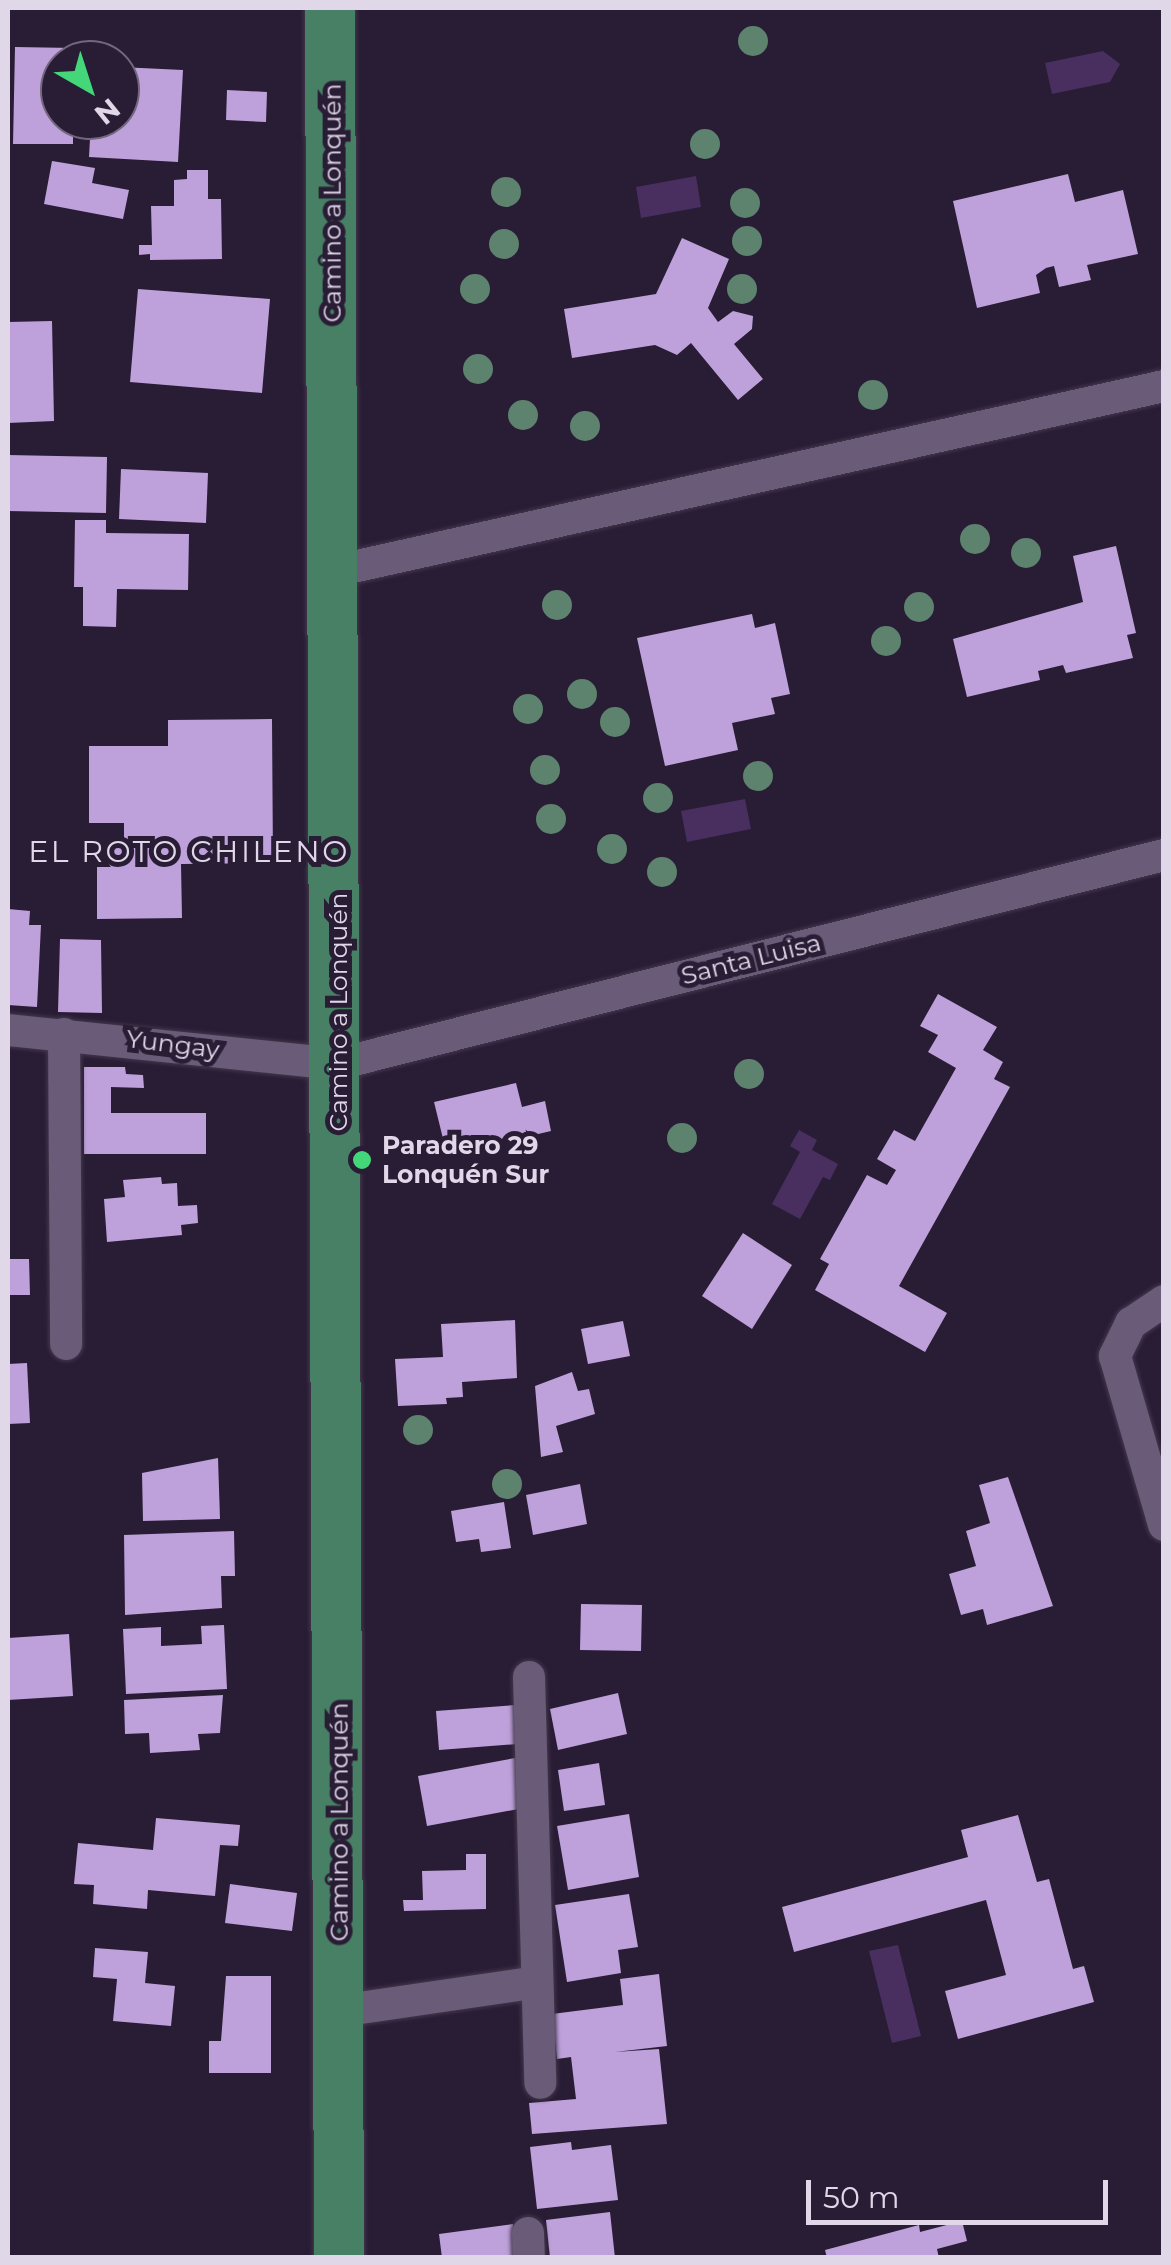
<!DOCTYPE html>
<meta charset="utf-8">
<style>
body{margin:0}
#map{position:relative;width:1171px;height:2265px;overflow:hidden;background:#291c35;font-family:Montserrat,sans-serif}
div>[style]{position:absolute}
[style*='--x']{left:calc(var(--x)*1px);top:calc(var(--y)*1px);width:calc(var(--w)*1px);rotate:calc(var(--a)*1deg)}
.water>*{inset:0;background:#492f5f}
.building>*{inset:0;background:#bea1da}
.roads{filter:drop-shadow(0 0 2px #43384d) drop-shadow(0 0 2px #43384d)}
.street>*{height:32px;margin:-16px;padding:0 16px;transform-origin:16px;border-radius:16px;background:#6a5c78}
.primary>*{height:50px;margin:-25px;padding:0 25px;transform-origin:25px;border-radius:25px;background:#478064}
.trees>*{width:30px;height:30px;margin:-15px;border-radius:50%;background:#5d836e}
.dots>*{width:28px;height:28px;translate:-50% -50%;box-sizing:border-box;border:5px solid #291c35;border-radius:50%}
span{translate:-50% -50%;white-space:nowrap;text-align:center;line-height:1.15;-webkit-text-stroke:10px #291c35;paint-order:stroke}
.street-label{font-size:25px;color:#e0d7e8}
.poi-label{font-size:25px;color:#e0d7e8;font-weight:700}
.left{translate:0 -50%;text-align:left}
.quarter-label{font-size:30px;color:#e0d7e8;letter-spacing:2.5px}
.frame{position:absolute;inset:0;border:10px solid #e0d7e8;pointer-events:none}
.north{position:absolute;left:40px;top:40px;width:100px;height:100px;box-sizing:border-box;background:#291c35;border:2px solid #72677d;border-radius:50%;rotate:141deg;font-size:28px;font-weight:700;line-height:40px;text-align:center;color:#e0d7e8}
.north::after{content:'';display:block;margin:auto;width:35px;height:45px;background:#44d77a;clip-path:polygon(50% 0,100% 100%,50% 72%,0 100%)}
.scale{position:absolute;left:806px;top:2180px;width:302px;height:45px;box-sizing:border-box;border:5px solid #e0d7e8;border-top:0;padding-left:12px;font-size:30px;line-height:35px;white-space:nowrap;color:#e0d7e8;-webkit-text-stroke:8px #291c35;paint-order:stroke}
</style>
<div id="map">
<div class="water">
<div style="clip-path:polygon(1103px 51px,1120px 64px,1110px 82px,1052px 94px,1045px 63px)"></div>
<div style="clip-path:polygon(696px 176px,701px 207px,641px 218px,636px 187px)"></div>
<div style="clip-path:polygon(745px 799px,751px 829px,687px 842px,681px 811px)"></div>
<div style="clip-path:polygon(799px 1130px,817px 1140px,812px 1150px,838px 1164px,830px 1180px,823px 1177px,800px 1219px,772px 1204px,800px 1152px,790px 1146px)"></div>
<div style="clip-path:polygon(898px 1945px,921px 2036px,892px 2043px,869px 1951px)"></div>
</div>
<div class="building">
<div style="clip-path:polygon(15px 47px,74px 48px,74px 60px,60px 60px,60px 120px,73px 120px,73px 144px,13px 144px)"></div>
<div style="clip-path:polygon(120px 67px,183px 70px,178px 162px,89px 157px,91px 120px,120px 120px)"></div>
<div style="clip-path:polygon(227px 90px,267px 92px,266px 122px,226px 120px)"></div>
<div style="clip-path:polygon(52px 161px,95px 168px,92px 183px,129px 190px,123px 219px,44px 204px)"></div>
<div style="clip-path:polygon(187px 170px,208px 170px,208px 199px,221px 199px,222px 259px,150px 260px,150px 254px,139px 255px,139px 245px,152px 245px,151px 206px,174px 206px,174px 180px,187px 179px)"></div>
<div style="clip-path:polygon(1068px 174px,1075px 202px,1123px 190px,1138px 254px,1087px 265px,1091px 280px,1059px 287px,1054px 266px,1046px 268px,1036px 275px,1040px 293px,977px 308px,953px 201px)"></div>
<div style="clip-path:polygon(682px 238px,729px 259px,708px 308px,718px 322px,733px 311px,753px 316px,752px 329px,734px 344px,763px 379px,738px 400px,691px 343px,677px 355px,655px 345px,572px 358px,564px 309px,656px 294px)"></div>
<div style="clip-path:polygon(138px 289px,270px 299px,262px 393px,130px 382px)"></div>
<div style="clip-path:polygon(52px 321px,54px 421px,8px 423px,8px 322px)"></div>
<div style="clip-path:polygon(8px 455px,107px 457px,106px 513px,8px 511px)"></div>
<div style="clip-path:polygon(121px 469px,208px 473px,206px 523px,119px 519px)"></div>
<div style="clip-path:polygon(75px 520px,106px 520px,106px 533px,189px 534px,188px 590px,117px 589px,116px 627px,83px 626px,83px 587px,74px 587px)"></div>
<div style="clip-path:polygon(1116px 546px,1136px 633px,1127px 635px,1133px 658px,1066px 673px,1063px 665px,1038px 671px,1040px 680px,967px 697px,953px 639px,1083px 602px,1073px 556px)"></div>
<div style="clip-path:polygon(752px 614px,755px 628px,775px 623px,790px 694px,771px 698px,775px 714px,732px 723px,738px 750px,665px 766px,637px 638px)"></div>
<div style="clip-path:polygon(272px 719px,273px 863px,181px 864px,182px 918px,97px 919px,97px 848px,124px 848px,124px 823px,89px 823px,89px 746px,168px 746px,168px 720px)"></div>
<div style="clip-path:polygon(8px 909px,30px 911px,29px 925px,41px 925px,37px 1007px,8px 1005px)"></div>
<div style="clip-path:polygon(60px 939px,101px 940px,102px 1013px,58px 1012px)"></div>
<div style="clip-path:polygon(938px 994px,997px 1027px,983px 1050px,1003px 1062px,994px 1079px,1010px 1087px,899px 1286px,947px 1313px,925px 1352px,815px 1290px,829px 1264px,820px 1259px,867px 1175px,887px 1185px,896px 1170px,877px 1159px,894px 1130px,915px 1141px,956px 1068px,928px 1052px,938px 1035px,920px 1026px)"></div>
<div style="clip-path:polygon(84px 1067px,125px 1067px,126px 1074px,143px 1075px,144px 1088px,111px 1087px,111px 1113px,206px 1113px,206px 1154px,84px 1154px)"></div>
<div style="clip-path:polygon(516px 1083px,522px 1107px,545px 1101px,551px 1131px,447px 1155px,434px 1102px)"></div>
<div style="clip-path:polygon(161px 1177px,162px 1184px,177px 1183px,178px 1206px,197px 1205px,198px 1223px,181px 1225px,182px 1235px,107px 1242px,104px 1199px,125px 1197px,123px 1180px)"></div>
<div style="clip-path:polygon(743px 1233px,792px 1265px,752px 1329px,702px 1296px)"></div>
<div style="clip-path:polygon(8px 1259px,29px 1259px,30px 1295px,8px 1295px)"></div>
<div style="clip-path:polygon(515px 1320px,517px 1378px,462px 1382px,463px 1397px,446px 1398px,447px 1404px,398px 1406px,395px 1359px,443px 1357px,441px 1324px)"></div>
<div style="clip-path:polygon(623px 1321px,630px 1356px,588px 1364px,581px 1329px)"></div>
<div style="clip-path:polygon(27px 1363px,30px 1423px,8px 1424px,8px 1364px)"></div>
<div style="clip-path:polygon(572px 1372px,578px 1391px,589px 1389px,595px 1414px,556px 1426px,563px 1452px,541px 1457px,535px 1386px)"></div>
<div style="clip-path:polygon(218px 1458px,220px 1519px,143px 1521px,142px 1473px)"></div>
<div style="clip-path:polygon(1008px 1477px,1053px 1606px,987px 1625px,983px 1609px,961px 1615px,949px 1574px,976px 1566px,966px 1531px,990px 1523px,979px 1485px)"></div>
<div style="clip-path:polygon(580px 1484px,587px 1524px,533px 1535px,526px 1495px)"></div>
<div style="clip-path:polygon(504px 1502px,511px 1548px,481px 1552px,479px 1539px,456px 1542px,451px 1511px)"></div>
<div style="clip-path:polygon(234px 1531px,235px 1576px,221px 1576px,222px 1608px,125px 1615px,124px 1535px)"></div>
<div style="clip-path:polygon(581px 1604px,642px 1605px,641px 1651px,580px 1650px)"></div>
<div style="clip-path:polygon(224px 1625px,227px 1689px,126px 1694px,123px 1629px,161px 1627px,161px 1646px,202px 1644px,201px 1626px)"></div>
<div style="clip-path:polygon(69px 1634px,73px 1696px,8px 1700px,8px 1638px)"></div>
<div style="clip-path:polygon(618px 1693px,627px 1734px,558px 1750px,550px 1709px)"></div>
<div style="clip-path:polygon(223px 1695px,220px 1733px,198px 1734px,200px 1750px,150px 1753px,149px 1733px,125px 1734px,124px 1700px)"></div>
<div style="clip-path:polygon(516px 1705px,518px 1744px,439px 1750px,436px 1711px)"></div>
<div style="clip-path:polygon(515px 1758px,524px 1808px,427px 1826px,418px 1776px)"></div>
<div style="clip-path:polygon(599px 1763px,605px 1805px,564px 1811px,558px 1770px)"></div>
<div style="clip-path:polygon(629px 1814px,639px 1877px,568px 1890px,557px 1826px)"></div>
<div style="clip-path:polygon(1018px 1815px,1037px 1882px,1049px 1879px,1073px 1969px,1084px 1966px,1094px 2002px,958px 2039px,945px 1991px,1006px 1975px,986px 1900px,794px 1952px,782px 1907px,968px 1857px,961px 1830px)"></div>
<div style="clip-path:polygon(156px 1818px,240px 1825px,238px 1846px,220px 1845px,215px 1896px,148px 1890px,147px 1909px,93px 1904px,94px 1885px,74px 1884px,78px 1843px,153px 1850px)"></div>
<div style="clip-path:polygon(466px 1854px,486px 1854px,486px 1909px,404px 1911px,403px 1900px,423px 1900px,422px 1871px,466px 1870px)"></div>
<div style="clip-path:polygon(230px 1884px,297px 1893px,292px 1931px,225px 1923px)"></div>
<div style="clip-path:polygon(629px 1894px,638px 1947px,618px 1950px,621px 1973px,567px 1982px,555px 1905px)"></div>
<div style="clip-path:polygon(95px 1948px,148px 1952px,145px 1983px,175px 1986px,171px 2026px,113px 2021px,117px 1979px,93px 1977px)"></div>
<div style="clip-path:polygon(659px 1974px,667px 2046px,615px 2052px,659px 2049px,667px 2124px,532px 2134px,529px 2103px,576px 2099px,571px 2057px,557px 2059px,552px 2014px,623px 2005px,620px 1979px)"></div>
<div style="clip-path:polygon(226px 1976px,271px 1976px,271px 2073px,209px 2073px,209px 2041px,221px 2041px)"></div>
<div style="clip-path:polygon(571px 2142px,572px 2150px,611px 2145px,618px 2200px,537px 2209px,530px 2147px)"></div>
<div style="clip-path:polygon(610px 2212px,615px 2258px,550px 2258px,546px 2220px)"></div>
<div style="clip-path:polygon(962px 2221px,967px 2241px,937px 2249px,939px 2258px,827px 2258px,825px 2250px,919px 2225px,920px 2232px)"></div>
<div style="clip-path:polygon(513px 2224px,518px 2258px,442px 2258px,439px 2234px)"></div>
</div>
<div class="roads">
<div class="street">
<div style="--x:335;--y:571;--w:849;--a:-12.58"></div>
<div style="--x:8;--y:1030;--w:332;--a:5.9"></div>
<div style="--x:338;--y:1064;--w:852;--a:-14.2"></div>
<div style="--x:64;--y:1034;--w:310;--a:89.6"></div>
<div style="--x:1164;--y:1301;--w:40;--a:146"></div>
<div style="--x:1131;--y:1323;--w:37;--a:116"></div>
<div style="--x:1115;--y:1356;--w:176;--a:73.8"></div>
<div style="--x:529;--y:1677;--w:406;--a:88.4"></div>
<div style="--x:339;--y:2011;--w:200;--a:-8.3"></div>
<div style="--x:528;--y:2233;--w:25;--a:88"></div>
</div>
<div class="primary">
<div style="--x:330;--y:8;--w:2250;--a:89.77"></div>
</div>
</div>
<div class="trees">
<div style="left:753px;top:41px"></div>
<div style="left:705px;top:144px"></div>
<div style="left:506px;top:192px"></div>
<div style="left:745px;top:203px"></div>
<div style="left:747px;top:241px"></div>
<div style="left:504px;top:244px"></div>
<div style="left:475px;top:289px"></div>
<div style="left:742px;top:289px"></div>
<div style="left:478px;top:369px"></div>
<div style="left:873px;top:395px"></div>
<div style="left:523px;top:415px"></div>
<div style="left:585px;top:426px"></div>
<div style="left:975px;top:539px"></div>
<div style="left:1026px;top:553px"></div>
<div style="left:557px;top:605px"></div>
<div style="left:919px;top:607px"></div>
<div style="left:886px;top:641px"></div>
<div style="left:582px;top:694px"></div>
<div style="left:528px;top:709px"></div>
<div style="left:615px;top:722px"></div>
<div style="left:545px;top:770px"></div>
<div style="left:758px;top:776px"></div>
<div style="left:658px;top:798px"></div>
<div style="left:551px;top:819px"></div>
<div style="left:612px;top:849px"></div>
<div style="left:662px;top:872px"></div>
<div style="left:749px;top:1074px"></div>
<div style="left:682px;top:1138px"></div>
<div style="left:418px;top:1430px"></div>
<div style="left:507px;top:1484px"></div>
</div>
<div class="dots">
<div style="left:362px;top:1160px;background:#44d77a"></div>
</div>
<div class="street-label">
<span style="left:332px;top:203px;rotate:-90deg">Camino a Lonquén</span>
<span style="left:751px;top:959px;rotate:-14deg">Santa Luisa</span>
<span style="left:338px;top:1012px;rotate:-90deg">Camino a Lonquén</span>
<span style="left:173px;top:1044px;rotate:7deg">Yungay</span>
<span style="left:339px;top:1822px;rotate:-90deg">Camino a Lonquén</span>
</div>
<div class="poi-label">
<span class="left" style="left:382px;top:1160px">Paradero 29<br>Lonquén Sur</span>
</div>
<div class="quarter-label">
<span style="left:189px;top:852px">EL ROTO CHILENO</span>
</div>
<div class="frame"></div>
<div class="north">N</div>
<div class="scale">50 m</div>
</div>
